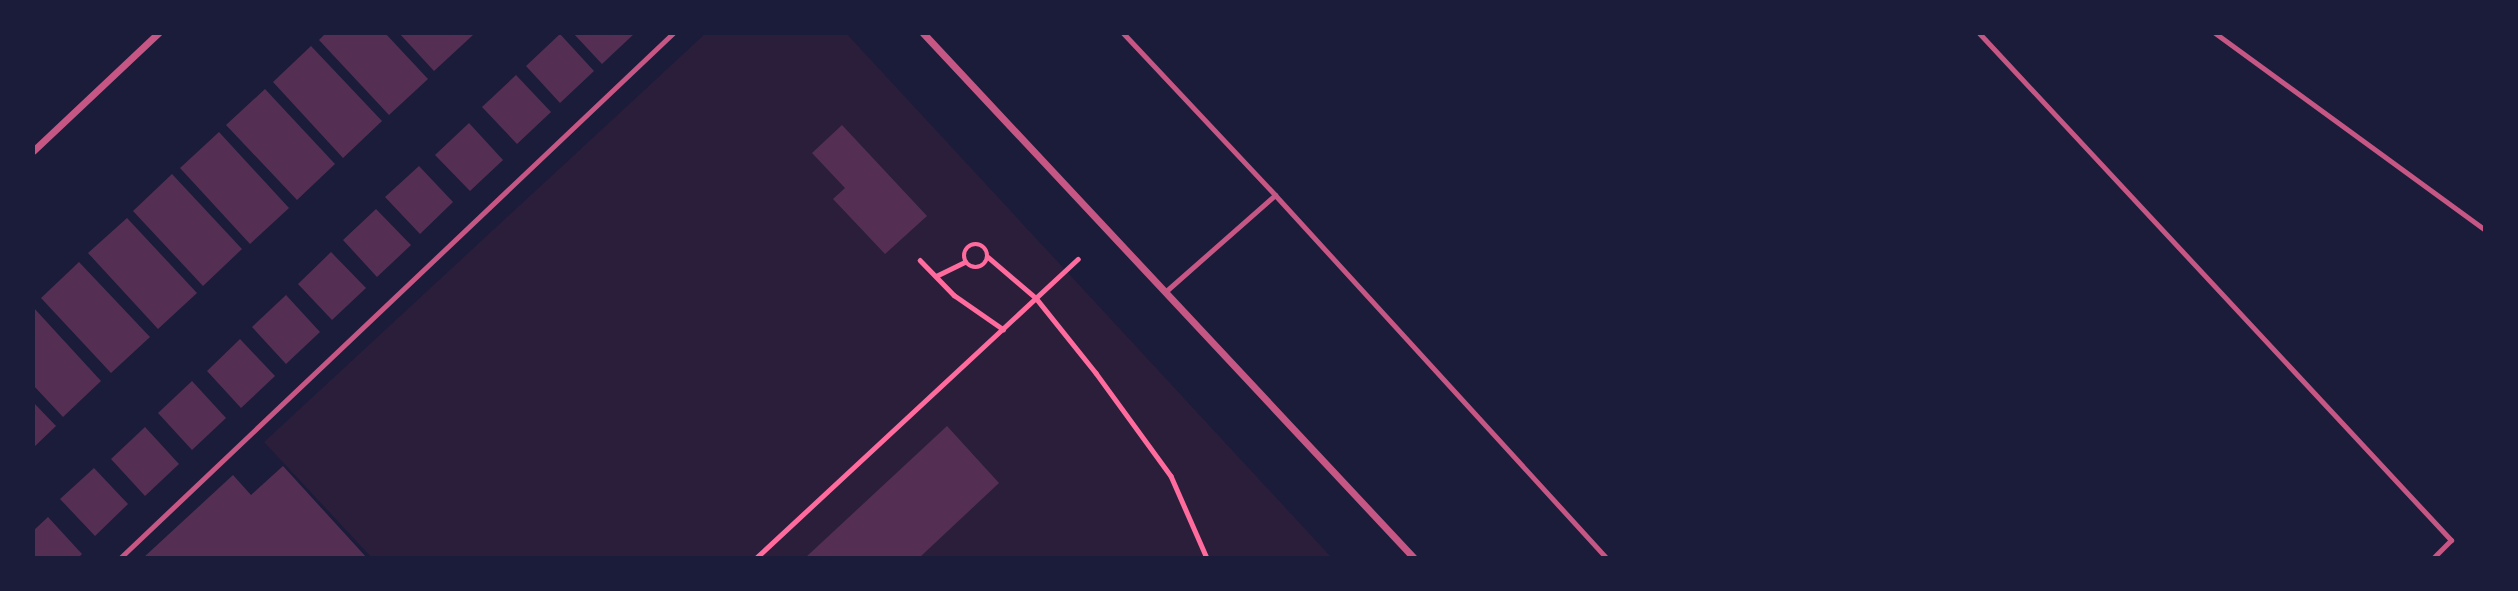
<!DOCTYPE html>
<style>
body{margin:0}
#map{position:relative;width:2518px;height:591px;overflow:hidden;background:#1b1b3a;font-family:Jost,sans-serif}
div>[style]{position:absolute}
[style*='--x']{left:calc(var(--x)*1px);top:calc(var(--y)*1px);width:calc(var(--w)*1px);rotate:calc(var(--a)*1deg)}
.green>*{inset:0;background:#2a1e3b}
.building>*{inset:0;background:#542f53}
.path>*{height:4.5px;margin:-2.25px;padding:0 2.25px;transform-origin:2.25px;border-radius:2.25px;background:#ff6b9d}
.path>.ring{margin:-2.25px;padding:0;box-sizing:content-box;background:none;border:4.5px solid #ff6b9d;border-radius:50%}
.service>*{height:5px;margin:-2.5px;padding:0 2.5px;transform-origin:2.5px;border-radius:2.5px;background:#c65784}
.minor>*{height:7px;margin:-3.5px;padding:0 3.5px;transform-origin:3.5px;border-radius:3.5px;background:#c65784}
span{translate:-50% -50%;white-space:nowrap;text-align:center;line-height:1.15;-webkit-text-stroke:7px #1b1b3a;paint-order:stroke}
.frame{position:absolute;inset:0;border:35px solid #1b1b3a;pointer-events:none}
</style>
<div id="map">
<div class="green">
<div style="clip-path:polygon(706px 33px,846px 33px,1332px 558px,372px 558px,264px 442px)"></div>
</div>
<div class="building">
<div style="clip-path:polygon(326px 33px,385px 33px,428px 79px,389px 115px,319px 40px)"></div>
<div style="clip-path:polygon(399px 33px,471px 33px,473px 35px,434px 71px)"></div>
<div style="clip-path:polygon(573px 33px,635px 33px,602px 64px)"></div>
<div style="clip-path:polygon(560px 34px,594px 71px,560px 103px,526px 66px)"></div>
<div style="clip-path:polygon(311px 46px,382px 121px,343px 158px,273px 82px)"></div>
<div style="clip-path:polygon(516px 75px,551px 112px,517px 144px,482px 107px)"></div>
<div style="clip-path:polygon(265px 89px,335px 164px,297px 200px,226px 125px)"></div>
<div style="clip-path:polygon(469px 123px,503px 160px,470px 191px,435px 155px)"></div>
<div style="clip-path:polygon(842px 125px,927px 216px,885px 254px,833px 199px,845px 188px,812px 153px)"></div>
<div style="clip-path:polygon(219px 132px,289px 208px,250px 244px,180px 168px)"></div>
<div style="clip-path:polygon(419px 166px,453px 202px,420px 234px,385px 197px)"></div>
<div style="clip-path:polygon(172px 174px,242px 249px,203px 286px,133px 211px)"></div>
<div style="clip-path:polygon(376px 209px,411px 245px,377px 277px,343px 240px)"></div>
<div style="clip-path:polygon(127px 218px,197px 293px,158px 329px,88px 253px)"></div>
<div style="clip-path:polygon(331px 252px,366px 288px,332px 320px,298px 284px)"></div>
<div style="clip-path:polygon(79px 262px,150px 337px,111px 373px,41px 298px)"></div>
<div style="clip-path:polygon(286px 295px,320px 332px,286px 364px,252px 327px)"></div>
<div style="clip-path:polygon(33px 307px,101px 381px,63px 417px,33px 385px)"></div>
<div style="clip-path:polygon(240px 339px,275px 376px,241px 408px,207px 371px)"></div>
<div style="clip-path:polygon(192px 381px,226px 418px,192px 450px,158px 413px)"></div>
<div style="clip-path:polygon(33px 402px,56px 426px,33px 448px)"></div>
<div style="clip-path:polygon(947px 426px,999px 483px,919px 558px,805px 558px)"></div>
<div style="clip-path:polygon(145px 427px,179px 464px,145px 496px,111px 459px)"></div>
<div style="clip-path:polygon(283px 466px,367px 558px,143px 558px,233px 475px,251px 495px)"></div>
<div style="clip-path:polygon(94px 468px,128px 504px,95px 536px,60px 499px)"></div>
<div style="clip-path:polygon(48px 517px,82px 554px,78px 558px,33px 558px,33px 531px)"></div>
</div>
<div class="path">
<div class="ring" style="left:964px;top:244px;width:19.5px;height:19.5px"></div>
<div style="--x:988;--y:257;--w:63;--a:40.5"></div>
<div style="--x:1036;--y:298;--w:96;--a:51.3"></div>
<div style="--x:1096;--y:373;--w:127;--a:53.9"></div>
<div style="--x:1171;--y:476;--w:90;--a:66.3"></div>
<div style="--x:920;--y:260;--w:49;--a:45.8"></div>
<div style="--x:954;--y:295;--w:60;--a:34.8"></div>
<div style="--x:936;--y:276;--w:32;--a:-26"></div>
<div style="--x:756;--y:558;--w:439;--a:-42.9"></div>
</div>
<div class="service">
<div style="--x:1123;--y:33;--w:222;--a:46.8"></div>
<div style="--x:1979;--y:33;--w:693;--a:47.05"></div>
<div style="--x:2451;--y:540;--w:25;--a:135"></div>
<div style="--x:2215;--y:33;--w:334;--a:36.1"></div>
<div style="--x:1165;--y:292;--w:147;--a:-41.4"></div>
<div style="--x:1275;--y:195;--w:492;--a:47.6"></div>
<div style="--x:120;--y:558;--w:763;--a:-43.51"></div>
</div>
<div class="minor">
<div style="--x:923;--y:33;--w:719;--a:46.92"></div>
<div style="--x:33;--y:151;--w:172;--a:-43.3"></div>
</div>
<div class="frame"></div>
</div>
